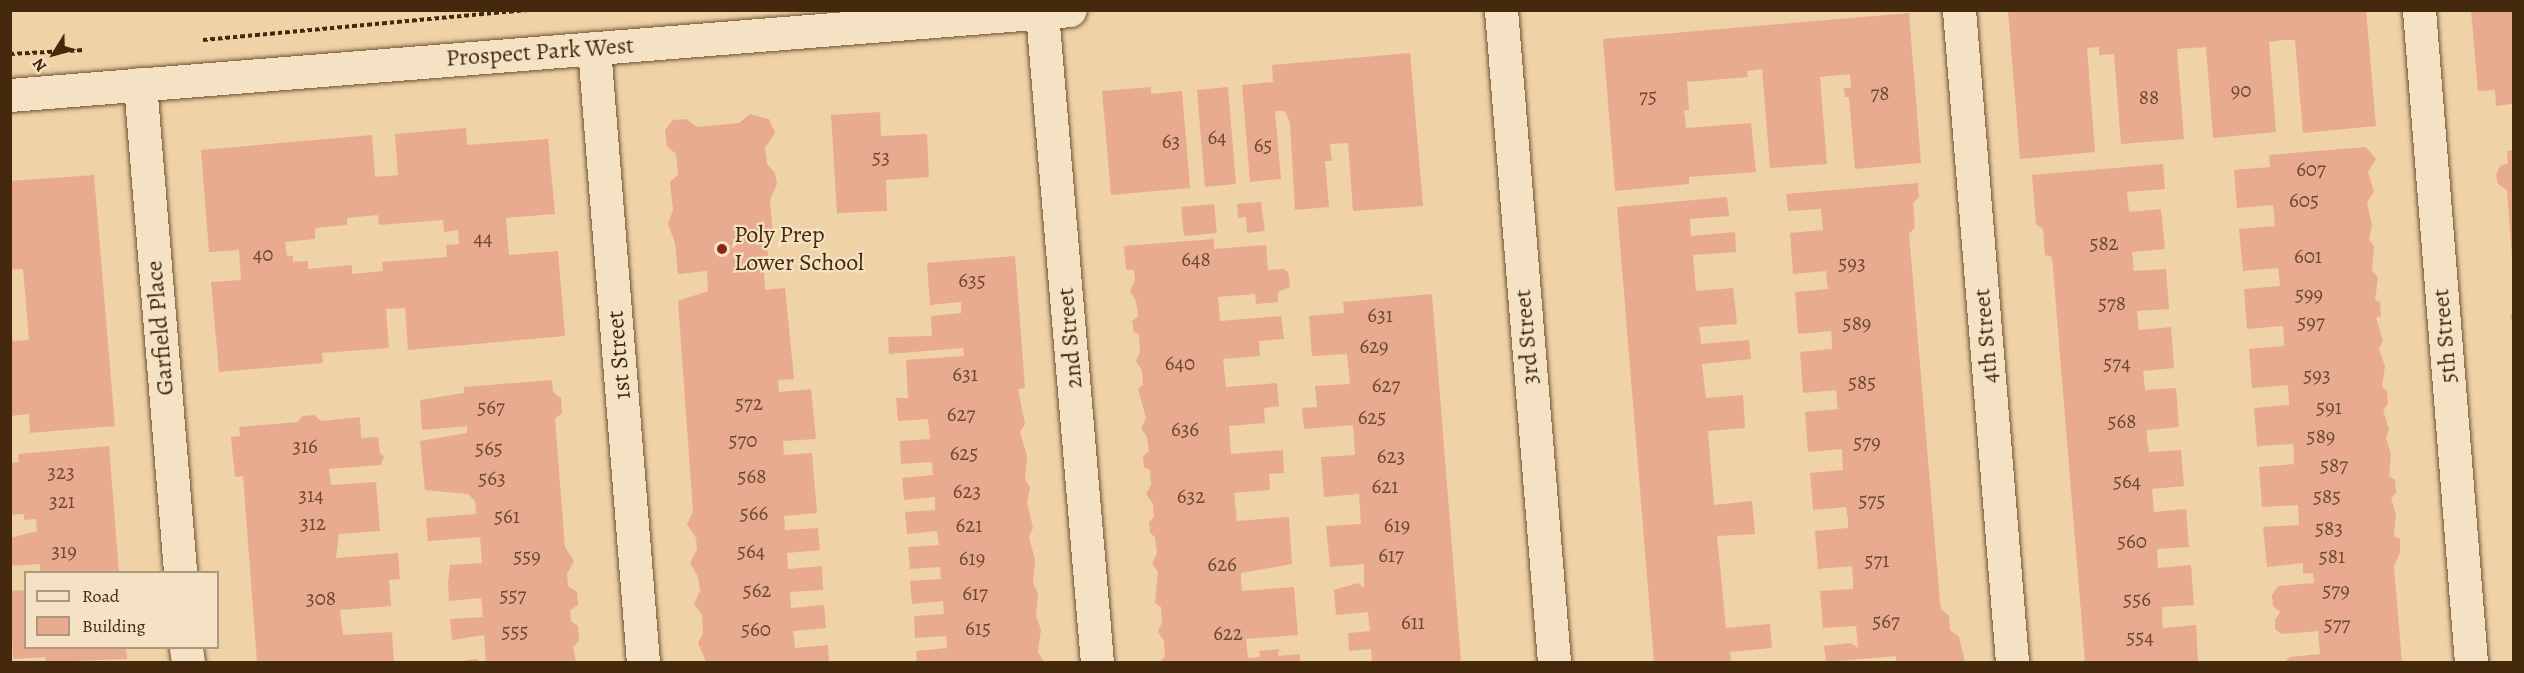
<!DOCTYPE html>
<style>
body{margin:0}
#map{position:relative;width:2524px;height:673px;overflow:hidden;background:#efd2a5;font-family:Alegreya,serif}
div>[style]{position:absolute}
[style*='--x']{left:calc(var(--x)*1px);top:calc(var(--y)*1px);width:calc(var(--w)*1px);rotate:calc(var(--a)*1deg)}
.building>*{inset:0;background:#e8ab8f}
.path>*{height:4px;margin-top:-2px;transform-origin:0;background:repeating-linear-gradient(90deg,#44290d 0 4.5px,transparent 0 7.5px)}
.roads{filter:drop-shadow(0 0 2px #6f5333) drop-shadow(0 0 2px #6f5333)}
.street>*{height:33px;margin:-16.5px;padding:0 16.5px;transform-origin:16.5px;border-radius:16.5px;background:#f5e2c4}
.secondary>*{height:33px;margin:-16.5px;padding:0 16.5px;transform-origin:16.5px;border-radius:16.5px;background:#f5e2c4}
.dots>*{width:16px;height:16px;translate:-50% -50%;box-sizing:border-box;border:3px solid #f5e2c4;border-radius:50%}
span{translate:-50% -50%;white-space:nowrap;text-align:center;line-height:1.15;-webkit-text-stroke:4.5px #f5e2c4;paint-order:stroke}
.number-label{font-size:21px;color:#6d4a2e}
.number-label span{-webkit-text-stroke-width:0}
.street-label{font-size:24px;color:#44290d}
.poi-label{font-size:24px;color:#44290d}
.left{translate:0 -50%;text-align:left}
.frame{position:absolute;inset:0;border:12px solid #44290d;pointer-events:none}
.legend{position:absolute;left:24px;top:571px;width:195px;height:78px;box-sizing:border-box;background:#f5e2c4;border:2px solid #ae987b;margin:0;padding:8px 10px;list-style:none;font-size:18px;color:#44290d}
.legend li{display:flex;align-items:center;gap:12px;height:30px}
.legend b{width:30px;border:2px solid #ae987b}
.north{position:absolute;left:24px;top:24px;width:60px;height:60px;-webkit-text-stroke:4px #f5e2c4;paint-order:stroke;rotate:233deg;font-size:16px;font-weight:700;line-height:24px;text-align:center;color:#44290d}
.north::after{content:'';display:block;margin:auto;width:21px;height:27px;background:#44290d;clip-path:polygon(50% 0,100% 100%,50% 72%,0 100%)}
</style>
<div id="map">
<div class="building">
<div style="clip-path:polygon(2008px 10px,2366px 10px,2376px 126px,2303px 133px,2295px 40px,2283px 40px,2269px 42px,2276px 132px,2213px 138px,2206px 47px,2177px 49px,2184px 139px,2121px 144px,2114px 54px,2099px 55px,2099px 47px,2087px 48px,2095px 152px,2020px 159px)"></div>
<div style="clip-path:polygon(2471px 10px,2514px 10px,2512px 104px,2496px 106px,2495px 90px,2478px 91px)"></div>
<div style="clip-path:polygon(1909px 13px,1921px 163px,1855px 169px,1849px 97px,1845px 97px,1844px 88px,1851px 88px,1850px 74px,1820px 77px,1827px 164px,1770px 168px,1762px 69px,1747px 71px,1748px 77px,1687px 82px,1689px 110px,1684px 110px,1686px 128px,1751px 123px,1756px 172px,1689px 177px,1689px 184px,1615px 191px,1603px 39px)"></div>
<div style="clip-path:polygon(1410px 53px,1423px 206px,1353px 211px,1348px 143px,1330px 144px,1332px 161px,1325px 161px,1329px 207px,1295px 210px,1290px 123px,1285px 111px,1275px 111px,1281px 179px,1250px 182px,1242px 85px,1273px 82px,1272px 65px)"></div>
<div style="clip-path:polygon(1151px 87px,1151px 94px,1182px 91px,1190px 188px,1111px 195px,1102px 91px)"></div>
<div style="clip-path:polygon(1228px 87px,1236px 184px,1205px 187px,1197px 90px)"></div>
<div style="clip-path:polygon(880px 112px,881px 136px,927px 134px,929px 177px,886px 180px,887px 211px,837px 213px,831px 115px)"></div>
<div style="clip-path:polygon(750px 114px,769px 119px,775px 133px,765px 148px,767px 164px,775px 173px,777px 184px,770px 200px,773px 234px,766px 235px,768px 256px,763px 256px,765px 290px,785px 288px,794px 379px,778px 380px,779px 392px,811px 389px,816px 439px,783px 441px,784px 455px,812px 453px,817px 513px,784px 516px,785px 530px,818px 528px,820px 550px,787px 553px,788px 569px,822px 566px,823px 590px,790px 592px,791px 608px,824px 605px,826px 628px,793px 631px,795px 648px,828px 645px,829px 662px,706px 662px,698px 643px,703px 633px,702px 615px,694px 604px,700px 591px,698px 577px,690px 563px,697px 549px,696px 538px,687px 524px,693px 512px,678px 301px,708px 291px,707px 271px,678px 274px,675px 243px,668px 224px,673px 210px,670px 182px,678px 175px,676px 154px,667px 146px,665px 130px,673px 120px,686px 119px,697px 127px,739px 123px)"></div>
<div style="clip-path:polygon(evenodd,466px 128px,467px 145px,548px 139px,555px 214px,506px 218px,509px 255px,558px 251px,565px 336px,408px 350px,405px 308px,386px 309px,389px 348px,322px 353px,323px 363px,219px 372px,211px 282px,241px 280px,239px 250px,209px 252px,201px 150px,372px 135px,375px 177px,398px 175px,395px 134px,466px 128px,378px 215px,379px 225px,443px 220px,444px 232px,458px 230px,459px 244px,446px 245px,447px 257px,382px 262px,383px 271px,352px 274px,352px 265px,308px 269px,308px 261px,293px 262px,293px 256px,287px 256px,285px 242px,315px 239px,315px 228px,347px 225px,347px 218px,378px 215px)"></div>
<div style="clip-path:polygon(2366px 147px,2376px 159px,2368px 172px,2374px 192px,2367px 202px,2372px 226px,2369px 240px,2374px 246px,2372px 270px,2378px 278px,2375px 300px,2380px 302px,2381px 316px,2376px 318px,2383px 340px,2379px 349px,2385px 366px,2382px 387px,2387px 391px,2388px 404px,2383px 410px,2389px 429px,2386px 438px,2391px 454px,2389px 476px,2395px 480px,2396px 493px,2391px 498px,2396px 515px,2394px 536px,2400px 539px,2400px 553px,2394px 566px,2402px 662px,2285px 662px,2290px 657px,2320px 654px,2318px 631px,2282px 634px,2275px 629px,2275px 620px,2280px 612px,2273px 606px,2272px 595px,2278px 586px,2314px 583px,2313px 573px,2303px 574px,2303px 563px,2267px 567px,2263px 527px,2299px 525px,2298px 505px,2262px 507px,2259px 467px,2294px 464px,2294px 455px,2293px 444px,2257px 446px,2254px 408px,2289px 405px,2288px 385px,2252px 388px,2249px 349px,2284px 346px,2284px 338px,2283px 326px,2247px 329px,2244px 289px,2280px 286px,2278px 268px,2243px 271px,2239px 229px,2275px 226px,2273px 205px,2237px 208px,2234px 170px,2270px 167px,2269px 155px)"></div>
<div style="clip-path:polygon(2514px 150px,2514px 256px,2512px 256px,2507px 190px,2498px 184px,2496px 175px,2500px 166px,2508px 163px,2507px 151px)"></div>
<div style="clip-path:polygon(2163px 164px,2165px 189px,2127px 192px,2129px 212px,2161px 209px,2165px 249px,2132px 252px,2134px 271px,2166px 269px,2169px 309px,2137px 311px,2139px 330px,2171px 327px,2174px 368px,2143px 371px,2145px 390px,2176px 388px,2179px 427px,2147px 430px,2147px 439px,2149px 452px,2181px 450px,2184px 486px,2152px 489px,2154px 512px,2186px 509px,2189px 547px,2157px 549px,2158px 568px,2191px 565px,2194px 605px,2162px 607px,2162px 617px,2163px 628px,2196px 625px,2198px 662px,2085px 662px,2052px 257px,2045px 255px,2043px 229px,2036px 224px,2032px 175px)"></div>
<div style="clip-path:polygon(94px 175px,115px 426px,30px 433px,29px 414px,10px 416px,10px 329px,13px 341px,29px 340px,23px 269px,10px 270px,10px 181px)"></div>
<div style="clip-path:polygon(1918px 183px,1919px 197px,1913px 203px,1915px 227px,1909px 234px,1940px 602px,1941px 609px,1949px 616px,1950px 630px,1959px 637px,1965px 662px,1896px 662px,1896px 656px,1826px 662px,1824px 646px,1851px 643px,1858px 648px,1856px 626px,1823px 628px,1820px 591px,1853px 589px,1853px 580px,1852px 566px,1818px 569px,1815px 531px,1848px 528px,1848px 519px,1846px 507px,1813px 510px,1810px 473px,1843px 470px,1842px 449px,1808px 452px,1805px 412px,1838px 409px,1837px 401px,1836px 390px,1803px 393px,1800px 352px,1832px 349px,1832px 342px,1831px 331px,1798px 334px,1795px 292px,1828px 289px,1827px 282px,1826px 271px,1793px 274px,1790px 233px,1823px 230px,1821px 209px,1788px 211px,1786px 194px)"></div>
<div style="clip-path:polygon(1727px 197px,1729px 216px,1690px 219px,1691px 236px,1735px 232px,1736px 252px,1693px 255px,1696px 291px,1733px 288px,1735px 305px,1737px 324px,1699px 327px,1701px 344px,1749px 340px,1751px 359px,1702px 364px,1706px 398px,1743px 395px,1745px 428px,1708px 431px,1714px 505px,1752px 501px,1755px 534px,1717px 536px,1726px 628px,1770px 624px,1772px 648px,1730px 652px,1731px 662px,1654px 662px,1617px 207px)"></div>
<div style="clip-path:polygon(1261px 202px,1265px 231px,1247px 233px,1246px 217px,1238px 218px,1237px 204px)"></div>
<div style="clip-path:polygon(1214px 204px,1217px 233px,1184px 236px,1181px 207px)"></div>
<div style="clip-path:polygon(1214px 239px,1214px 249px,1266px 245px,1268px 270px,1284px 269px,1288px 272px,1290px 287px,1278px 292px,1278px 302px,1256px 304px,1255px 294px,1218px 297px,1220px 321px,1281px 316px,1284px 339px,1259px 341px,1260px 356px,1223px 359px,1226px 387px,1277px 383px,1279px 406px,1264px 408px,1265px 423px,1229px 426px,1231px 454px,1283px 450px,1284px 473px,1269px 474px,1270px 490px,1234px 493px,1237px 521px,1289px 517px,1292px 564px,1241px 573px,1241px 580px,1242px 591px,1294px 587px,1298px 635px,1246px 639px,1248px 658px,1260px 657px,1259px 651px,1279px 649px,1278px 656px,1300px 654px,1300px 662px,1159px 662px,1165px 657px,1164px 641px,1158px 632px,1162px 622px,1161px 607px,1155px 603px,1158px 572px,1152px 563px,1157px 553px,1155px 537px,1150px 533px,1149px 522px,1154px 517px,1153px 504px,1146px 494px,1151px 485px,1150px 470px,1144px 467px,1143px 456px,1149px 451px,1147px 437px,1141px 428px,1146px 418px,1138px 389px,1143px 385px,1142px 371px,1136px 361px,1140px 352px,1139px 335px,1134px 332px,1132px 321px,1138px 316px,1136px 301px,1130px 291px,1135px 280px,1134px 270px,1126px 270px,1124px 246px)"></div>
<div style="clip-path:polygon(1015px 256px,1025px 388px,1018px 389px,1025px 424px,1020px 432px,1027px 456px,1025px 479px,1030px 488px,1027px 502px,1033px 528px,1029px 537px,1035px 560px,1033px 583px,1038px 594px,1036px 617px,1041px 629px,1038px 652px,1044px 662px,917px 662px,916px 651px,947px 648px,946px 636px,915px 638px,914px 616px,944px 614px,943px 601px,912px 604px,910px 581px,941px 579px,940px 567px,910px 569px,908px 547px,939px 545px,937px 531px,907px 534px,905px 512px,935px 510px,935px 497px,904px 500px,902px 478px,933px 475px,932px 462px,901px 464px,900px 441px,930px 439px,928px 419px,898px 421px,896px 398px,908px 398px,906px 360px,964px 356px,963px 348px,889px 354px,888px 337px,932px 336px,931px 316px,961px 313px,961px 302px,930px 305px,927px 263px)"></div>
<div style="clip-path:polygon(1432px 294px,1461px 662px,1372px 662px,1371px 649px,1349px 651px,1348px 633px,1370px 631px,1368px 612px,1336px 615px,1334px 590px,1358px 583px,1364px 588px,1364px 564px,1330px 567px,1328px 546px,1326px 526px,1361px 524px,1359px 494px,1324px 497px,1321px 457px,1355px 455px,1353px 425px,1304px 429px,1302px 408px,1317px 407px,1315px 386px,1350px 384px,1347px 354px,1312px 356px,1309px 316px,1344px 313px,1343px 302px)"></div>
<div style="clip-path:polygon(2514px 308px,2514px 326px,2510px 317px)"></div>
<div style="clip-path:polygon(552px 380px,553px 392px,561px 398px,562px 413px,555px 419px,565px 547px,574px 561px,567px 574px,568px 586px,577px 592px,578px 605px,570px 610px,571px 621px,578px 626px,579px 641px,573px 647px,576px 662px,486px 662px,484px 635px,452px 640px,450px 619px,483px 617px,481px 598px,449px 601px,448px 583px,450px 565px,482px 563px,480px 537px,428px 541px,426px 518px,476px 514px,475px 501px,468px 494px,425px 490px,420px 441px,467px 433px,467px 426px,422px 430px,420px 400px,464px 393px,464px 387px)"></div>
<div style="clip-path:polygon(314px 415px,321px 421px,360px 417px,361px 438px,378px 437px,380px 453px,384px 456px,381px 465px,329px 469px,331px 485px,376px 482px,380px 531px,339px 534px,336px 558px,398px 553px,400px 579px,389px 580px,391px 606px,340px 610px,343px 635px,392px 632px,394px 662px,257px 662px,243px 476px,235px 477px,231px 437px,240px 436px,239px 427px,298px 422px,302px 416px)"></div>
<div style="clip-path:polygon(109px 446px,119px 572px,40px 572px,40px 564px,10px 566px,10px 538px,37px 531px,36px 519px,24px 520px,24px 514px,10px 515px,10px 463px,19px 462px,18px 454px)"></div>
<div style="clip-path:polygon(26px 590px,26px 648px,126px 648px,127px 659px,46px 662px,45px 657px,13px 659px,10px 591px)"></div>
<div style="clip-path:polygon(477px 659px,480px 662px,465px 662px,466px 660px)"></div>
</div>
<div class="path">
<div style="--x:203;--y:40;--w:326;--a:-5.3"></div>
<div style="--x:10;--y:54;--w:75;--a:-3.1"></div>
</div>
<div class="roads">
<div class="street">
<div style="--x:1501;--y:10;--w:654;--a:85.35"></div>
<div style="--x:1959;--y:10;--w:654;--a:85.35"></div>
<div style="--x:2419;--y:10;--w:654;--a:85.44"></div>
<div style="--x:1042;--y:13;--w:651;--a:85.16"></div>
<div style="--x:594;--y:48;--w:616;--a:85.44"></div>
<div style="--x:140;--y:84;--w:490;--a:85.3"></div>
<div style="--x:186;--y:648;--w:14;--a:82"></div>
</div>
<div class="secondary">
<div style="--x:10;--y:95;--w:1063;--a:-4.58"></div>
</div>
</div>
<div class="dots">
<div style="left:722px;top:249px;background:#8f2418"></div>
</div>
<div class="number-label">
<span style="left:2241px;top:90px">90</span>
<span style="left:1880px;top:93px">78</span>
<span style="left:1648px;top:96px">75</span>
<span style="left:2149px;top:97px">88</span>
<span style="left:1217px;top:137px">64</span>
<span style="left:1171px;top:141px">63</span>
<span style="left:1263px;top:145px">65</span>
<span style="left:881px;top:157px">53</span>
<span style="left:2311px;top:169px">607</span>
<span style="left:2304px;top:200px">605</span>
<span style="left:483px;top:238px">44</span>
<span style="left:2104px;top:243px">582</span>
<span style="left:263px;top:254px">40</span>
<span style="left:2308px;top:256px">601</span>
<span style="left:1196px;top:259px">648</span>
<span style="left:1852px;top:263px">593</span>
<span style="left:972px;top:280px">635</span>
<span style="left:2309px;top:294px">599</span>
<span style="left:2112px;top:303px">578</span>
<span style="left:1380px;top:315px">631</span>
<span style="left:2311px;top:322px">597</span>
<span style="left:1857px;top:323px">589</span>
<span style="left:1374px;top:346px">629</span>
<span style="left:1180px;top:363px">640</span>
<span style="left:2117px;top:363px">574</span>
<span style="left:965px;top:374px">631</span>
<span style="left:2317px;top:375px">593</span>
<span style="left:1862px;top:382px">585</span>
<span style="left:1386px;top:385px">627</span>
<span style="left:749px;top:403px">572</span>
<span style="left:491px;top:407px">567</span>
<span style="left:2329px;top:407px">591</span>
<span style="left:961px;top:414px">627</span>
<span style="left:1372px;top:417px">625</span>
<span style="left:2122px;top:421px">568</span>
<span style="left:1185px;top:429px">636</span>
<span style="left:2321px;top:436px">589</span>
<span style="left:743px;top:440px">570</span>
<span style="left:1867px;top:442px">579</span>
<span style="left:305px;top:446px">316</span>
<span style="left:489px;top:448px">565</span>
<span style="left:964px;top:453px">625</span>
<span style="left:1391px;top:456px">623</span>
<span style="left:2334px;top:465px">587</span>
<span style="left:61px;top:472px">323</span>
<span style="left:752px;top:476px">568</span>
<span style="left:492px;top:478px">563</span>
<span style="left:2127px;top:481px">564</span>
<span style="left:1385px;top:486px">621</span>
<span style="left:967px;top:491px">623</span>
<span style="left:311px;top:495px">314</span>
<span style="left:1191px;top:496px">632</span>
<span style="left:2327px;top:496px">585</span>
<span style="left:1872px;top:500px">575</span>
<span style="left:62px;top:501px">321</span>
<span style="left:754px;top:513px">566</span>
<span style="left:507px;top:516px">561</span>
<span style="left:313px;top:523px">312</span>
<span style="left:969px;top:525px">621</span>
<span style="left:1397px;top:525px">619</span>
<span style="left:2329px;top:528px">583</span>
<span style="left:2132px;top:541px">560</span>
<span style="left:64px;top:551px">319</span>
<span style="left:751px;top:551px">564</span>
<span style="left:1391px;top:555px">617</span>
<span style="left:527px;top:556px">559</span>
<span style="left:2332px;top:556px">581</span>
<span style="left:972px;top:558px">619</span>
<span style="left:1877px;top:560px">571</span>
<span style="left:1222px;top:564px">626</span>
<span style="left:757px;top:590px">562</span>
<span style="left:2336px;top:590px">579</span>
<span style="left:975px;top:593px">617</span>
<span style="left:513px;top:595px">557</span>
<span style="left:321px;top:598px">308</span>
<span style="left:2137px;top:599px">556</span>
<span style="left:1886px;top:621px">567</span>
<span style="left:1413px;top:622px">611</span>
<span style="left:2337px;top:624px">577</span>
<span style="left:978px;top:628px">615</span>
<span style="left:756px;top:629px">560</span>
<span style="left:515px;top:631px">555</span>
<span style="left:1228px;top:633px">622</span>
<span style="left:2140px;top:637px">554</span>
</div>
<div class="street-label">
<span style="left:540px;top:52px;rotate:-4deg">Prospect Park West</span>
<span style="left:160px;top:328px;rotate:-95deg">Garfield Place</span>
<span style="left:1986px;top:336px;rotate:-95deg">4th Street</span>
<span style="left:2445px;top:336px;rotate:-95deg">5th Street</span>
<span style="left:1527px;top:337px;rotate:-95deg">3rd Street</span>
<span style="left:1070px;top:338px;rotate:-95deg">2nd Street</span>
<span style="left:619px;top:355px;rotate:-95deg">1st Street</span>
</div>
<div class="poi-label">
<span class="left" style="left:734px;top:249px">Poly Prep<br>Lower School</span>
</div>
<div class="frame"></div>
<ul class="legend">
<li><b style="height:8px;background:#f5e2c4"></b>Road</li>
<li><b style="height:16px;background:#e8ab8f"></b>Building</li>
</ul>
<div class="north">N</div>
</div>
